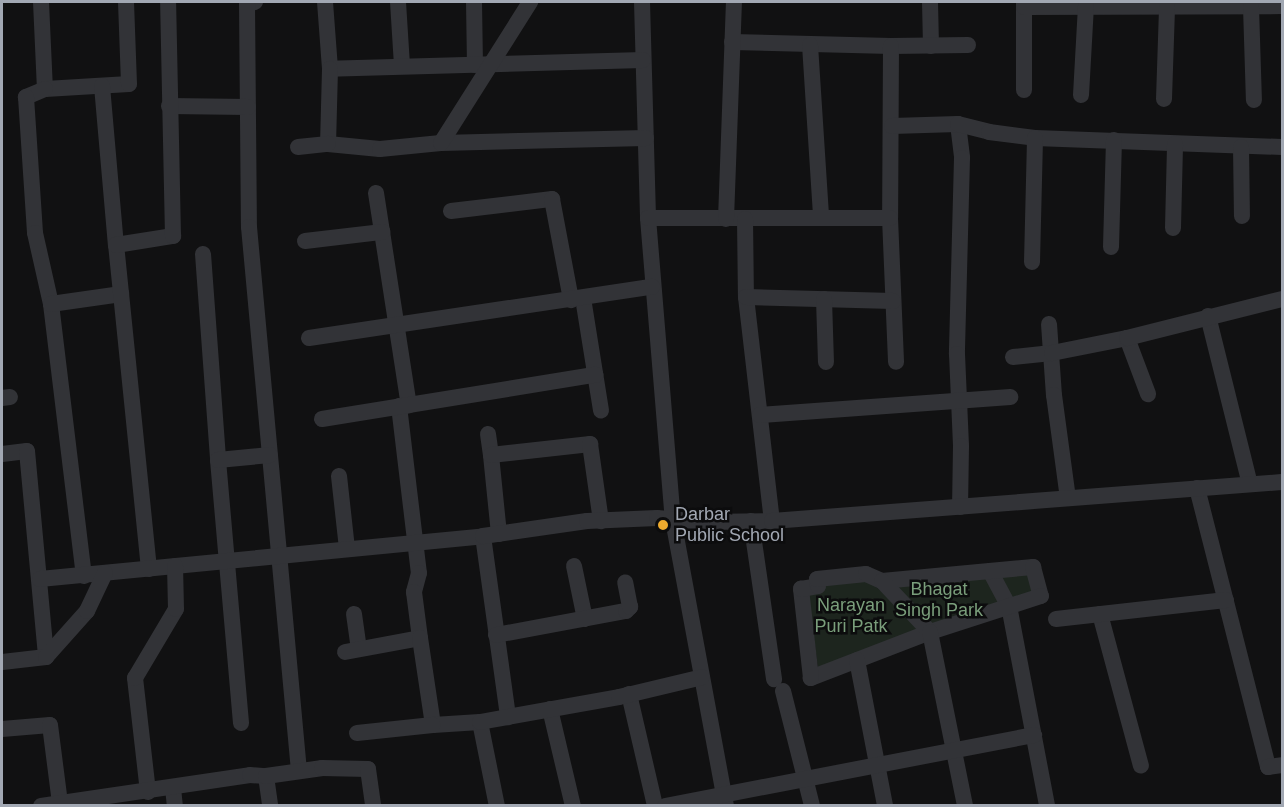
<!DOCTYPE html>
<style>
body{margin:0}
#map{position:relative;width:1284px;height:807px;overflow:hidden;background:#111112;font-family:Arial,sans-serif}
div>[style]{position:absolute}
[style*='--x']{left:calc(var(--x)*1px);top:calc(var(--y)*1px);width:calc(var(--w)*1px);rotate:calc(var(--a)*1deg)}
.green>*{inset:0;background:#1d251e}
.minor>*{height:16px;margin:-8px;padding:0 8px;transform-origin:8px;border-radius:8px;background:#323337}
.dots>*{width:16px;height:16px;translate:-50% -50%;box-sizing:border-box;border:3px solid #0c0c0d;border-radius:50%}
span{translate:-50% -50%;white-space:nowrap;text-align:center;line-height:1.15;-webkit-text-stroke:5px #0c0c0d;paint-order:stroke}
.poi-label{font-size:18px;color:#a2a8b3}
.left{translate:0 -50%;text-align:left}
.park-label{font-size:18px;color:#7a9e7b}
.frame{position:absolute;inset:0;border:3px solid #a2a8b3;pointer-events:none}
</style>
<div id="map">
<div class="green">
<div style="clip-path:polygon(1030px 571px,1036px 595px,932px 627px,892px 583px)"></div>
<div style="clip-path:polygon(866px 578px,926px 630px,818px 668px,808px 592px,822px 581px)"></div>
</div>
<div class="minor">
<div style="--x:41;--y:2;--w:87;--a:87.4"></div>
<div style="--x:45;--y:89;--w:84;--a:-3.4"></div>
<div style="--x:129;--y:84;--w:82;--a:-92.1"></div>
<div style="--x:255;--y:2;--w:8;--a:166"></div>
<div style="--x:247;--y:4;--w:223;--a:89.5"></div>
<div style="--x:249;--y:227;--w:546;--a:84.75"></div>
<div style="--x:325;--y:2;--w:67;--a:85.7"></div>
<div style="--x:398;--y:2;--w:64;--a:86.4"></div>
<div style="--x:474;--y:2;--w:63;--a:89.1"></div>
<div style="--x:642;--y:2;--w:216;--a:88.4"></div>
<div style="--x:648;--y:218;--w:303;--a:85.3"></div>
<div style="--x:673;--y:520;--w:291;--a:79.5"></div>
<div style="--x:930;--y:2;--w:44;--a:88.7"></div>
<div style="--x:1024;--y:2;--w:88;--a:90"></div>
<div style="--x:1024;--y:7;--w:258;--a:-0.2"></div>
<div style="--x:1251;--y:7;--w:93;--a:88.2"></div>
<div style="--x:732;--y:42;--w:159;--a:1.4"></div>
<div style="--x:891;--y:46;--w:77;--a:-0.7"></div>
<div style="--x:810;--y:45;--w:172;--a:86.3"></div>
<div style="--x:891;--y:46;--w:172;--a:90.3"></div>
<div style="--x:890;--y:218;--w:144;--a:87.6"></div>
<div style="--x:643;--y:60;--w:313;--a:178.4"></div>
<div style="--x:330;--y:69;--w:75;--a:91.5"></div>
<div style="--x:328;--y:144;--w:52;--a:5.5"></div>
<div style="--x:380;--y:149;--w:61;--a:-5.6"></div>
<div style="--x:441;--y:143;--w:205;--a:-1.4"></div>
<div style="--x:102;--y:86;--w:160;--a:85"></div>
<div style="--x:45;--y:89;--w:21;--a:157"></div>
<div style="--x:26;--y:97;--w:136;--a:86.2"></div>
<div style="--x:35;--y:233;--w:73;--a:77.3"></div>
<div style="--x:51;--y:304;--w:274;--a:83.1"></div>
<div style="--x:1081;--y:95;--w:89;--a:-86.8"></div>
<div style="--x:1164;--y:99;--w:92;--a:-88.1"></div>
<div style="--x:169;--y:106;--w:79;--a:0.7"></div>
<div style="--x:958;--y:124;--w:34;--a:83"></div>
<div style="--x:962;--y:158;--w:196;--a:91.5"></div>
<div style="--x:957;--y:354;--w:92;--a:87.5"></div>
<div style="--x:961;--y:446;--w:61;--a:90.9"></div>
<div style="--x:892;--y:126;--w:66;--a:-1.7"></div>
<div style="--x:958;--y:124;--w:32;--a:14"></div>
<div style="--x:989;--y:132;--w:46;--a:7.4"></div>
<div style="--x:1035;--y:138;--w:247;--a:2.1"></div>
<div style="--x:441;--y:143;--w:167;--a:-57.7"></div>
<div style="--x:298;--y:147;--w:30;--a:-6"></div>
<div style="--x:1241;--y:147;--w:69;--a:89.2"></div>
<div style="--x:376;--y:193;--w:215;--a:81.2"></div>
<div style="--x:451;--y:211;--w:102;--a:-6.8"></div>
<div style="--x:552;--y:199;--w:103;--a:79.3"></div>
<div style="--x:648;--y:218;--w:242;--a:0"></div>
<div style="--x:726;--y:219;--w:217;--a:-87.9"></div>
<div style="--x:745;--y:219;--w:78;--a:89.3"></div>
<div style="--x:746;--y:297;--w:226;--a:83.4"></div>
<div style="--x:1173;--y:228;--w:84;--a:-88.6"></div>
<div style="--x:305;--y:241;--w:78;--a:-6.7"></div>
<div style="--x:1111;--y:247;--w:107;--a:-88.4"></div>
<div style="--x:203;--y:254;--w:207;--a:85.8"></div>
<div style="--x:218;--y:460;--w:264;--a:85"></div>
<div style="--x:1032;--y:262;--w:124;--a:-88.6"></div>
<div style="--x:746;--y:297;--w:147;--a:1.6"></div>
<div style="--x:583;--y:298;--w:114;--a:80.9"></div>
<div style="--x:824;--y:299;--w:63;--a:88.2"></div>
<div style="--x:51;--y:304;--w:71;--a:-8.1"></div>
<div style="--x:1208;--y:316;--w:173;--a:76"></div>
<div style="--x:1049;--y:324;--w:71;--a:86"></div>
<div style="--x:1054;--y:395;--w:104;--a:82.3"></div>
<div style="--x:309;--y:338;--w:347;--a:-8.5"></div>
<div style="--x:1127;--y:338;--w:60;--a:69.4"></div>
<div style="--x:1013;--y:357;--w:39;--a:-6"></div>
<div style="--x:1052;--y:353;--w:76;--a:-11.3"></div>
<div style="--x:1127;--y:338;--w:160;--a:-14.1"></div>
<div style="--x:2;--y:398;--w:8;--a:-7"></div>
<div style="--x:399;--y:406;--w:168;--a:83.2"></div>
<div style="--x:419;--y:573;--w:20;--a:105"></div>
<div style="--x:414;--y:592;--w:46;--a:82.6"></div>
<div style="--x:760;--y:415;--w:251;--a:-4.1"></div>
<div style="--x:322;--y:419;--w:277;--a:-9.2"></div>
<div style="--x:488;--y:434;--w:21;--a:82"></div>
<div style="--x:2;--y:454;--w:25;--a:-7"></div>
<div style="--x:27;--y:451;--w:207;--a:84.7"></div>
<div style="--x:46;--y:657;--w:44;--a:173.5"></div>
<div style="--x:218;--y:460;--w:52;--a:-5.5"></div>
<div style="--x:339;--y:476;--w:73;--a:83.7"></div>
<div style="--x:1197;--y:488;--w:288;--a:75.7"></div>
<div style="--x:1268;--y:767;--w:14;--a:-8"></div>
<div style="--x:751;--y:521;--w:160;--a:81.7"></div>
<div style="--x:499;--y:534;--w:79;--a:-95.8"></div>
<div style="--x:491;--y:455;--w:100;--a:-6.3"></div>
<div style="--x:590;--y:444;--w:78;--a:81.9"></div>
<div style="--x:483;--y:536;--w:183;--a:82.1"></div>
<div style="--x:574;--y:566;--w:54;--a:78.3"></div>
<div style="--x:149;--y:569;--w:326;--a:-95.8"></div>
<div style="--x:116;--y:245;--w:58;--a:-9"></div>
<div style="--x:173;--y:236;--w:234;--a:-91.2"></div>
<div style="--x:990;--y:571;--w:40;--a:62"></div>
<div style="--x:1009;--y:606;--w:204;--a:79.2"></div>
<div style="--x:40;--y:579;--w:445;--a:-5.5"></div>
<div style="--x:483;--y:536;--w:105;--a:-8.2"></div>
<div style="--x:587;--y:521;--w:70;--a:-2.5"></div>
<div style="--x:657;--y:518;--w:46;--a:5"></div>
<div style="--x:703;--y:522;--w:69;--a:-0.8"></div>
<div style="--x:772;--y:521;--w:511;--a:-4.37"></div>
<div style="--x:882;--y:581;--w:152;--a:-5.3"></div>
<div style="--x:1033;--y:567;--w:30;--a:75"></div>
<div style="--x:1041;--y:596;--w:117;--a:162"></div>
<div style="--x:930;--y:632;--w:128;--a:158.9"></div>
<div style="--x:811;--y:678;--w:90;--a:-96.4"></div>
<div style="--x:801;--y:589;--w:17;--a:-10"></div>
<div style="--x:818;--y:586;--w:7;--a:-98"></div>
<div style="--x:817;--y:579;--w:49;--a:-5.8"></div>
<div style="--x:866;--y:574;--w:17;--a:24"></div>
<div style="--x:882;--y:581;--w:70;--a:46.7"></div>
<div style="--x:930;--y:632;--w:177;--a:78.6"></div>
<div style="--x:354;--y:614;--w:35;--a:82"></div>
<div style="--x:1100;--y:614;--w:157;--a:74.9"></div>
<div style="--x:1056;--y:619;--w:171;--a:-6.4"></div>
<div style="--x:496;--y:635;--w:132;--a:-10.5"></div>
<div style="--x:626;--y:611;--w:6;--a:-45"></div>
<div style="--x:630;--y:607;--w:25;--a:-101"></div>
<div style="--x:345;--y:652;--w:76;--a:-10.6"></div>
<div style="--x:420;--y:638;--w:88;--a:81.5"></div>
<div style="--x:433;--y:725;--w:47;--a:-3.7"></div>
<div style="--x:480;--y:722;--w:86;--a:78.6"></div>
<div style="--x:46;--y:657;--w:62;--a:-48.3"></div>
<div style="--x:87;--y:611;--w:42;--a:-64.7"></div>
<div style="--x:857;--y:660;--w:149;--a:79.1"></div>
<div style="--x:783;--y:691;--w:119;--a:75.8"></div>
<div style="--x:629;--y:694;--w:115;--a:76.9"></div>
<div style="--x:550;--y:709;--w:100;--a:76.7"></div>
<div style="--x:480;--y:722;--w:141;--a:-10.2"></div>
<div style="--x:619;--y:697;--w:85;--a:-13.5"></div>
<div style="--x:2;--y:729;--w:48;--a:-4.8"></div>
<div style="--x:50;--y:725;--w:79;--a:82.7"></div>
<div style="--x:357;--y:733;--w:76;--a:-6"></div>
<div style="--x:266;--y:776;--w:30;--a:82"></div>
<div style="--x:173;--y:788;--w:18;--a:84"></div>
<div style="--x:148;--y:792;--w:115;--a:-96.5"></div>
<div style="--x:135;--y:678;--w:80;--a:-59.3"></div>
<div style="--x:176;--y:609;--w:43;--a:-91.3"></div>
<div style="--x:41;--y:806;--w:211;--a:-8.4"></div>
<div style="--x:250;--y:775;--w:16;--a:4"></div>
<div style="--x:266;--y:776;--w:57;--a:-8.1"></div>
<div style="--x:322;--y:768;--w:46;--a:1.2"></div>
<div style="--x:368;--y:769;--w:37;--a:82"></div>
<div style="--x:665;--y:806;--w:376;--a:-10.9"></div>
</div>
<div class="dots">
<div style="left:663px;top:525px;background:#edaa2e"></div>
</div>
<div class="poi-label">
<span class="left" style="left:675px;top:525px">Darbar<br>Public School</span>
</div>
<div class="park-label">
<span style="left:939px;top:600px">Bhagat<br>Singh Park</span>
<span style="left:851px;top:616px">Narayan<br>Puri Patk</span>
</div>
<div class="frame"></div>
</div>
